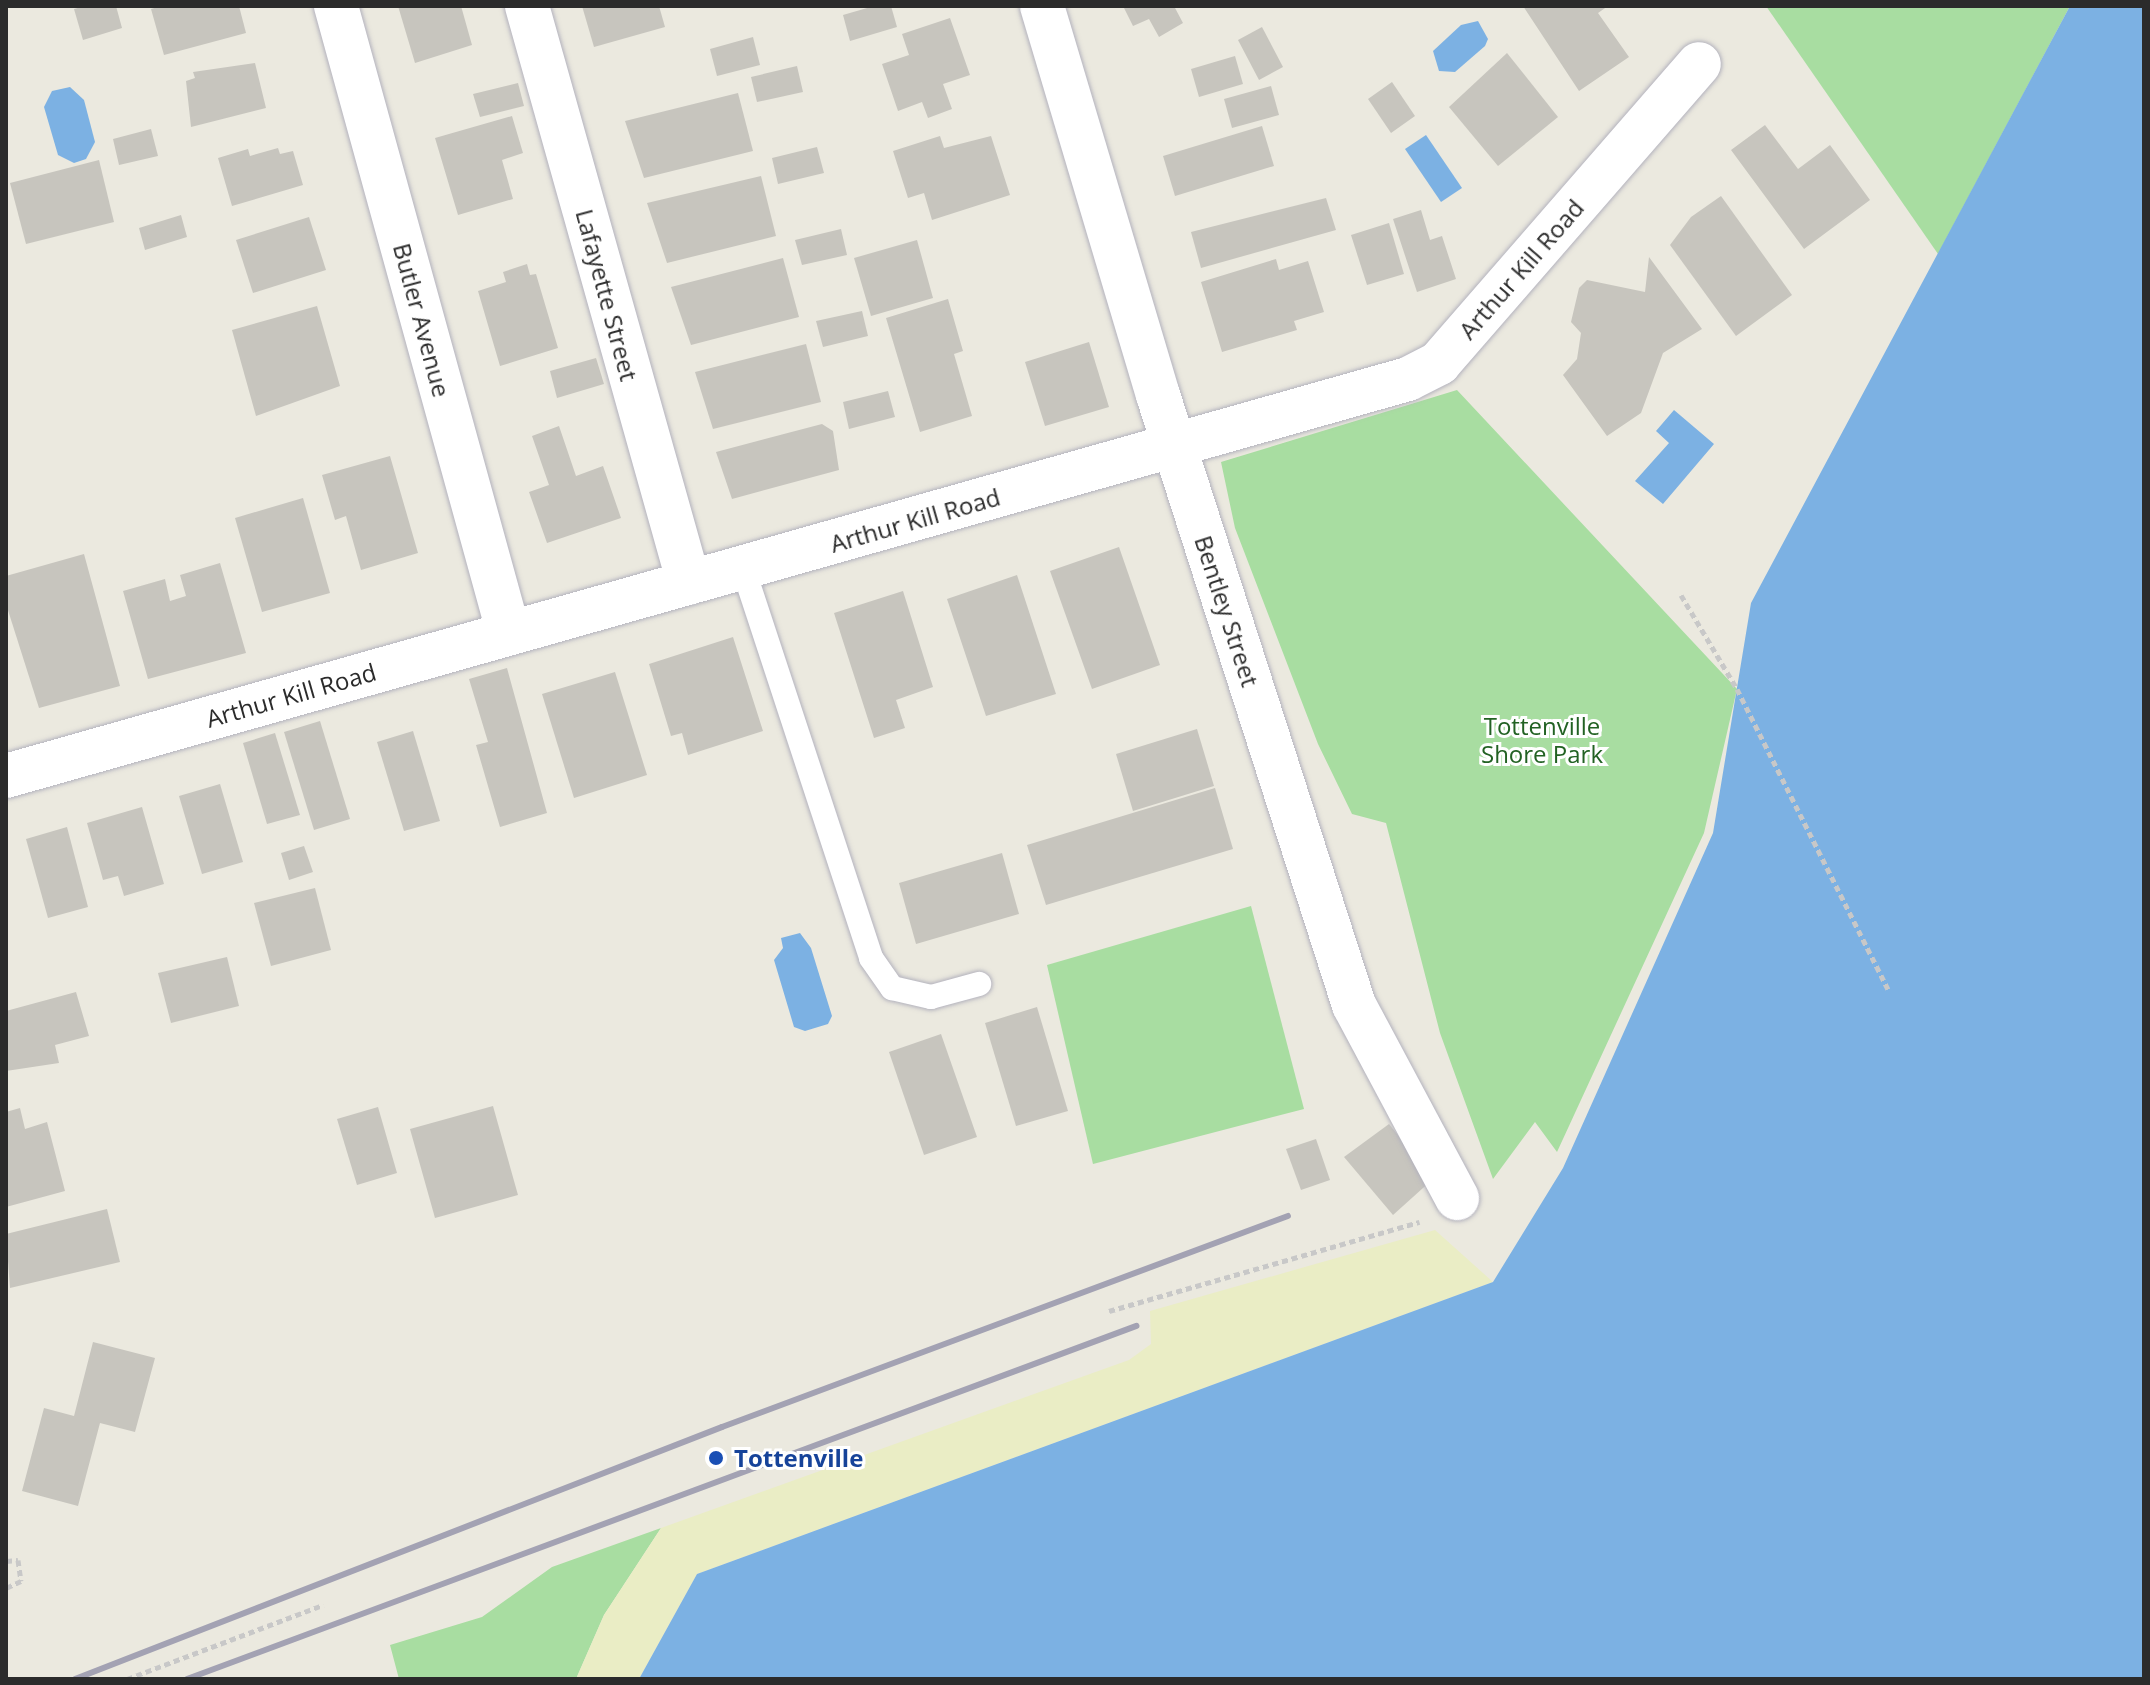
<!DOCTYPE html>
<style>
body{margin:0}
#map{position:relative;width:2150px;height:1685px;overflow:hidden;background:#ebe9df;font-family:"Open Sans",sans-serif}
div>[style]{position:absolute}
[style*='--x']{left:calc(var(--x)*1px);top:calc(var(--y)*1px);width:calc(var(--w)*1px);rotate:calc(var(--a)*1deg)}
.green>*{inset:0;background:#a8dda1}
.sand>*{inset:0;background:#eaedc5}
.water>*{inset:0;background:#7cb1e3}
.building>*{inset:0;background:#c7c5be}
.path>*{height:5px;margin-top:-2.5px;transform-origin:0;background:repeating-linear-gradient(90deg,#c8c8c8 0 6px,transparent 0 10px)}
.roads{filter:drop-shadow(0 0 2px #b3b2bd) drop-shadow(0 0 2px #b3b2bd)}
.lane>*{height:24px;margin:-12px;padding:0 12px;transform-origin:12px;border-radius:12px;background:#fff}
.street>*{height:44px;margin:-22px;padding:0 22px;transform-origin:22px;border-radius:22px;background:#fff}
.rail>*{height:6px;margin:-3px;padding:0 3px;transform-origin:3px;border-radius:3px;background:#a3a2b3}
.dots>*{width:22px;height:22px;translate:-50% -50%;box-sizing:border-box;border:4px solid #fff;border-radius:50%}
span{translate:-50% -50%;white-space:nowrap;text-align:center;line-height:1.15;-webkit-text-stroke:6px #fff;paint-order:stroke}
.street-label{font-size:24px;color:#2b2b2b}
.park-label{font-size:24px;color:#226223}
.transit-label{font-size:24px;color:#164399;font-weight:700}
.left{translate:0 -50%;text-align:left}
.frame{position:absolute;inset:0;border:8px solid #2b2b2b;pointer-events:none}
</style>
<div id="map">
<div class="green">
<div style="clip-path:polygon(1766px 6px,2070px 6px,1938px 254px)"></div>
<div style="clip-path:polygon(1457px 390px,1737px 689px,1704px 833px,1557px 1152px,1535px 1122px,1493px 1179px,1440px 1033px,1386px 823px,1352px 814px,1318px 744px,1235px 528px,1221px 462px)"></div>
<div style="clip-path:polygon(1251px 906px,1304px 1109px,1093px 1164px,1047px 965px)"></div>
<div style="clip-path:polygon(661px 1528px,604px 1615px,576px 1679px,399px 1679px,390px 1645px,482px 1617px,552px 1567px)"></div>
</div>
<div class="sand">
<div style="clip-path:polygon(1435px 1230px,1493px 1282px,697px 1574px,639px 1679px,576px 1679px,604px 1615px,661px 1528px,1129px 1360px,1151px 1344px,1150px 1311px)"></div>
</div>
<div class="water">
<div style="clip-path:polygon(2070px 6px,2144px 6px,2144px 1679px,639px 1679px,697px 1574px,1493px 1282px,1563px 1168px,1713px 833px,1751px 603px)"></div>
<div style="clip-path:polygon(1478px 21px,1488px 39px,1485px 46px,1455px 72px,1439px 71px,1433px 51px,1461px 25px)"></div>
<div style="clip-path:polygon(70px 87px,84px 100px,95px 142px,86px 159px,74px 163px,58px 155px,44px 107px,52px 91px)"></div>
<div style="clip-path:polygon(1426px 135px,1462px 188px,1441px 202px,1405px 149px)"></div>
<div style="clip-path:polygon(1674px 410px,1714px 444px,1663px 504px,1635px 481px,1669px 443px,1656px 431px)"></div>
<div style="clip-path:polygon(800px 933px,811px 948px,832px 1016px,828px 1024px,805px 1031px,794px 1027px,774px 960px,783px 948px,781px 938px)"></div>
</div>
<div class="building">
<div style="clip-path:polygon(85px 6px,116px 6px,122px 28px,83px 40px,74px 9px)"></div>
<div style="clip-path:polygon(161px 6px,239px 6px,246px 33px,164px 55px,151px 9px)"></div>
<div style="clip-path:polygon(398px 6px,461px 6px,472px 45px,415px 63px)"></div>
<div style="clip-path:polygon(582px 6px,659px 6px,665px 27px,594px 47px)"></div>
<div style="clip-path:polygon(874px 6px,891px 6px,897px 27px,850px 41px,843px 15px)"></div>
<div style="clip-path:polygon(1123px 6px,1174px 6px,1183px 23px,1159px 37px,1149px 19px,1133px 26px)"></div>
<div style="clip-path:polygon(1523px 6px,1608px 6px,1598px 13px,1629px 57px,1579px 91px)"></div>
<div style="clip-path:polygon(950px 18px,970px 75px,943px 84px,952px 109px,928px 118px,922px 102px,898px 111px,882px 64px,909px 55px,902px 34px)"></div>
<div style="clip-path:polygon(1262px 27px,1283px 67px,1259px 80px,1238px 40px)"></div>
<div style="clip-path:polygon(753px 37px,760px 65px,717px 76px,710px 49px)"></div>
<div style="clip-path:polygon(1507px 53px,1558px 117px,1498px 166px,1449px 107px)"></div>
<div style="clip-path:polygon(1235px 56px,1243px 84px,1199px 97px,1191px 69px)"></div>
<div style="clip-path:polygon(255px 63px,266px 108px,191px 127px,186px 81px,195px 78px,193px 72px)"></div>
<div style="clip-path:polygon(797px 66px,803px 92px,757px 102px,751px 77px)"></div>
<div style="clip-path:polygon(1392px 82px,1415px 116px,1391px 133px,1368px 99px)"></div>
<div style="clip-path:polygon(518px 83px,524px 106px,480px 117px,473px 94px)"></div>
<div style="clip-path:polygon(1271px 86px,1279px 115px,1232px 128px,1224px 99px)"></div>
<div style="clip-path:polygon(738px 93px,753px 151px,644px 178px,625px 121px)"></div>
<div style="clip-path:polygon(512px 116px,523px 153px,502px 160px,513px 199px,458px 215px,435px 138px)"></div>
<div style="clip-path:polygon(1765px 125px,1798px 169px,1830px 145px,1870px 200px,1804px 249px,1731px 150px)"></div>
<div style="clip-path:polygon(1262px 126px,1274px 166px,1175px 196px,1163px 156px)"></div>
<div style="clip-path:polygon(151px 129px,158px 156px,119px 165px,113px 139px)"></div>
<div style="clip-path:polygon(940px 136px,944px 148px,991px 136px,1010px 195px,932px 220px,924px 193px,908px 198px,893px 151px)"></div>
<div style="clip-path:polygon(817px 147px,824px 173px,778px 184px,772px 158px)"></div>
<div style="clip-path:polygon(278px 148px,280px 154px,293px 151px,303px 185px,232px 206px,218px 158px,248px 149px,250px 156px)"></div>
<div style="clip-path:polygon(99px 160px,114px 222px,26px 244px,10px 183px)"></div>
<div style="clip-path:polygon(761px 176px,776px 236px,667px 263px,647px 203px)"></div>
<div style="clip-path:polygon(1721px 196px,1792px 295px,1736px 336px,1670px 245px,1691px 217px)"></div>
<div style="clip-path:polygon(1326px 198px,1336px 230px,1201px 268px,1191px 232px)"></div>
<div style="clip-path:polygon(1421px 210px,1430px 240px,1442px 236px,1456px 279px,1417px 292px,1393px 219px)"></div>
<div style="clip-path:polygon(181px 215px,187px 237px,145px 250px,139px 228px)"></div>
<div style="clip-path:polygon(309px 217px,326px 270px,253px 293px,236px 240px)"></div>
<div style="clip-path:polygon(1389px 223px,1404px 274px,1367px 285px,1351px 235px)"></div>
<div style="clip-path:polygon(841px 229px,847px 255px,802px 265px,795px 240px)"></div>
<div style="clip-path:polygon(917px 240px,933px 298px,871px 316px,854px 258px)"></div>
<div style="clip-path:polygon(1649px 257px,1702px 329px,1663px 353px,1641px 413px,1607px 436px,1563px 375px,1577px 359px,1581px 333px,1571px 322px,1579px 288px,1587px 280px,1645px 292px)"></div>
<div style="clip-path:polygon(783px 258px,799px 317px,691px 345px,671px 287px)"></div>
<div style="clip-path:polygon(1276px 259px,1279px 270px,1308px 261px,1324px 312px,1294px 321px,1297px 330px,1222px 352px,1201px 282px)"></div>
<div style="clip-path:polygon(527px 264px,530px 275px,536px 274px,558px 348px,500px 366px,478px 291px,506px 282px,503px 272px)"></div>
<div style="clip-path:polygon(948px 299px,963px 351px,954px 354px,972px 416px,920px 432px,886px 318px)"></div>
<div style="clip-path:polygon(317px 306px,340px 386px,256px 416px,232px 330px)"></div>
<div style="clip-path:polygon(862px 311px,868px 336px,823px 347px,816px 321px)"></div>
<div style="clip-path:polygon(1089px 342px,1109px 407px,1045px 426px,1025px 362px)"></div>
<div style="clip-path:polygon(806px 344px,821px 402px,713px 429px,695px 372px)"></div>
<div style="clip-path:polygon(596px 358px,604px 384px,557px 398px,550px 371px)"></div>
<div style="clip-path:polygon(888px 391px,895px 417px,849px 429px,843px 402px)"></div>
<div style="clip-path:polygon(822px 424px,833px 431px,839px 470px,732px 499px,716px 452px)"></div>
<div style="clip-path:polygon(559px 426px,576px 476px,603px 466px,621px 518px,547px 543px,529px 492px,549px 485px,532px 436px)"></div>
<div style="clip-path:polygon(390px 456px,418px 553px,361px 570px,346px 516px,335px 520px,322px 475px)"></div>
<div style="clip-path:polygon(303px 498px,330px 593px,262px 612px,235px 518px)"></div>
<div style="clip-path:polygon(1119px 547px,1160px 665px,1092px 689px,1050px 571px)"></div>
<div style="clip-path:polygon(84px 554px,120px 686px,39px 708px,6px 604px,6px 576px)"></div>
<div style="clip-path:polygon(220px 563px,246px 653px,148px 679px,123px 591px,165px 579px,170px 601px,186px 596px,180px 575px)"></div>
<div style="clip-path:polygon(1017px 575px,1056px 694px,986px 716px,947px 599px)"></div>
<div style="clip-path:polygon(903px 591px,933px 687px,896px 700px,905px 728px,874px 738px,834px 613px)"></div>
<div style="clip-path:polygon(733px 637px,763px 731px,688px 755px,682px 733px,671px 736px,649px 664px)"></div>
<div style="clip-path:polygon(507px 668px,547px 813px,500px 827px,476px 745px,488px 742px,469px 679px)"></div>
<div style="clip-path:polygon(615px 672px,647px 775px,574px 798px,542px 694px)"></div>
<div style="clip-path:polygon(320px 721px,350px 819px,314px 830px,284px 732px)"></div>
<div style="clip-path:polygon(1197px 729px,1214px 786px,1133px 811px,1116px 754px)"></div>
<div style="clip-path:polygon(413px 731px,440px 821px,404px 831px,377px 742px)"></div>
<div style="clip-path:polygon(275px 733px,300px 815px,267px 824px,243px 743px)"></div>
<div style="clip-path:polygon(220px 784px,243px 862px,202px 874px,179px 796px)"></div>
<div style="clip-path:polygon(1215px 788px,1233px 849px,1046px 905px,1027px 845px)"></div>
<div style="clip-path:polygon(142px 807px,164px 884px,124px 896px,118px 876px,103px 880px,87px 823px)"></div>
<div style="clip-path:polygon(67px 827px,88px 907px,48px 918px,26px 839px)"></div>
<div style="clip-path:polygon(304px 846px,313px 872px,289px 880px,281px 853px)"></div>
<div style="clip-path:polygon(1002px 853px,1019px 914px,916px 944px,899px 883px)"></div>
<div style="clip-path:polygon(315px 888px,331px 950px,271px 966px,254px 903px)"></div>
<div style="clip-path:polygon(227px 957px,239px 1006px,171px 1023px,158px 973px)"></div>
<div style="clip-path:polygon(76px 992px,89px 1036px,55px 1045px,59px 1063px,6px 1071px,6px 1011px)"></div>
<div style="clip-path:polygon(1037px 1007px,1068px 1111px,1016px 1126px,985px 1023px)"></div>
<div style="clip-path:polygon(941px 1034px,977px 1137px,924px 1155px,889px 1052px)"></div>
<div style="clip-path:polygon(493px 1106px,518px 1195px,435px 1218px,410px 1129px)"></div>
<div style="clip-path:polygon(378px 1107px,397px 1173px,357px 1185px,337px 1119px)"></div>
<div style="clip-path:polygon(20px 1108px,25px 1129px,47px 1122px,65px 1191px,6px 1207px,6px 1112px)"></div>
<div style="clip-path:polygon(1389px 1124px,1433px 1179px,1393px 1215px,1344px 1157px)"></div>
<div style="clip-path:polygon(1316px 1139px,1330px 1180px,1301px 1190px,1286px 1149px)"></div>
<div style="clip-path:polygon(107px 1209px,120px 1262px,10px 1288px,6px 1234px)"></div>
<div style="clip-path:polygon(93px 1342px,155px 1358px,135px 1432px,100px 1423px,78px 1506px,22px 1491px,44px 1408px,74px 1416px)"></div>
</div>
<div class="path">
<div style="--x:1681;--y:595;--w:109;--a:59.2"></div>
<div style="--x:1737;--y:689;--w:336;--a:63.3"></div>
<div style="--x:1109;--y:1311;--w:323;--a:-16"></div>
<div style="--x:6;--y:1561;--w:12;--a:-5"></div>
<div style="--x:18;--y:1560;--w:21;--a:82"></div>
<div style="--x:21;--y:1581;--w:17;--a:155"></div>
<div style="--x:127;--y:1679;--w:210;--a:-20.7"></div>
</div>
<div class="roads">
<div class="lane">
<div style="--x:743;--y:568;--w:410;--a:71.8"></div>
<div style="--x:871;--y:958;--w:37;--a:55"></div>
<div style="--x:892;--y:988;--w:40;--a:13"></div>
<div style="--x:931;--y:997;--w:50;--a:-15.2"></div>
</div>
<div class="street">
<div style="--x:336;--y:6;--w:651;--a:74.6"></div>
<div style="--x:527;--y:6;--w:599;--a:74.32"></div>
<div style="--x:1042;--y:6;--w:406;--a:73.4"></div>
<div style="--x:1158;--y:395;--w:641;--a:72.19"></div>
<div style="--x:1354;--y:1005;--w:219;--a:61.9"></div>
<div style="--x:6;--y:776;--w:1457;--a:-15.81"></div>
<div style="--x:1408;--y:379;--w:35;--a:-27"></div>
<div style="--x:1439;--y:363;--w:396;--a:-49"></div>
</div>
</div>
<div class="rail">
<div style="--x:75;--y:1679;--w:694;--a:-21.28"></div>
<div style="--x:722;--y:1427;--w:604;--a:-20.45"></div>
<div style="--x:187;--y:1679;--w:1013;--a:-20.4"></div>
</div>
<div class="dots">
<div style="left:716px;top:1458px;background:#1a4fb4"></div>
</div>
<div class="street-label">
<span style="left:1521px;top:269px;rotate:-49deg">Arthur Kill Road</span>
<span style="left:607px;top:295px;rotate:75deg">Lafayette Street</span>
<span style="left:422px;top:320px;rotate:75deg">Butler Avenue</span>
<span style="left:915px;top:520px;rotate:-16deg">Arthur Kill Road</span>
<span style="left:1227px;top:611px;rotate:72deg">Bentley Street</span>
<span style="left:291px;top:695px;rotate:-16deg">Arthur Kill Road</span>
</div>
<div class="park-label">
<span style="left:1542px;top:740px">Tottenville<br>Shore Park</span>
</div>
<div class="transit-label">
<span class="left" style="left:734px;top:1458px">Tottenville</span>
</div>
<div class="frame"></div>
</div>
